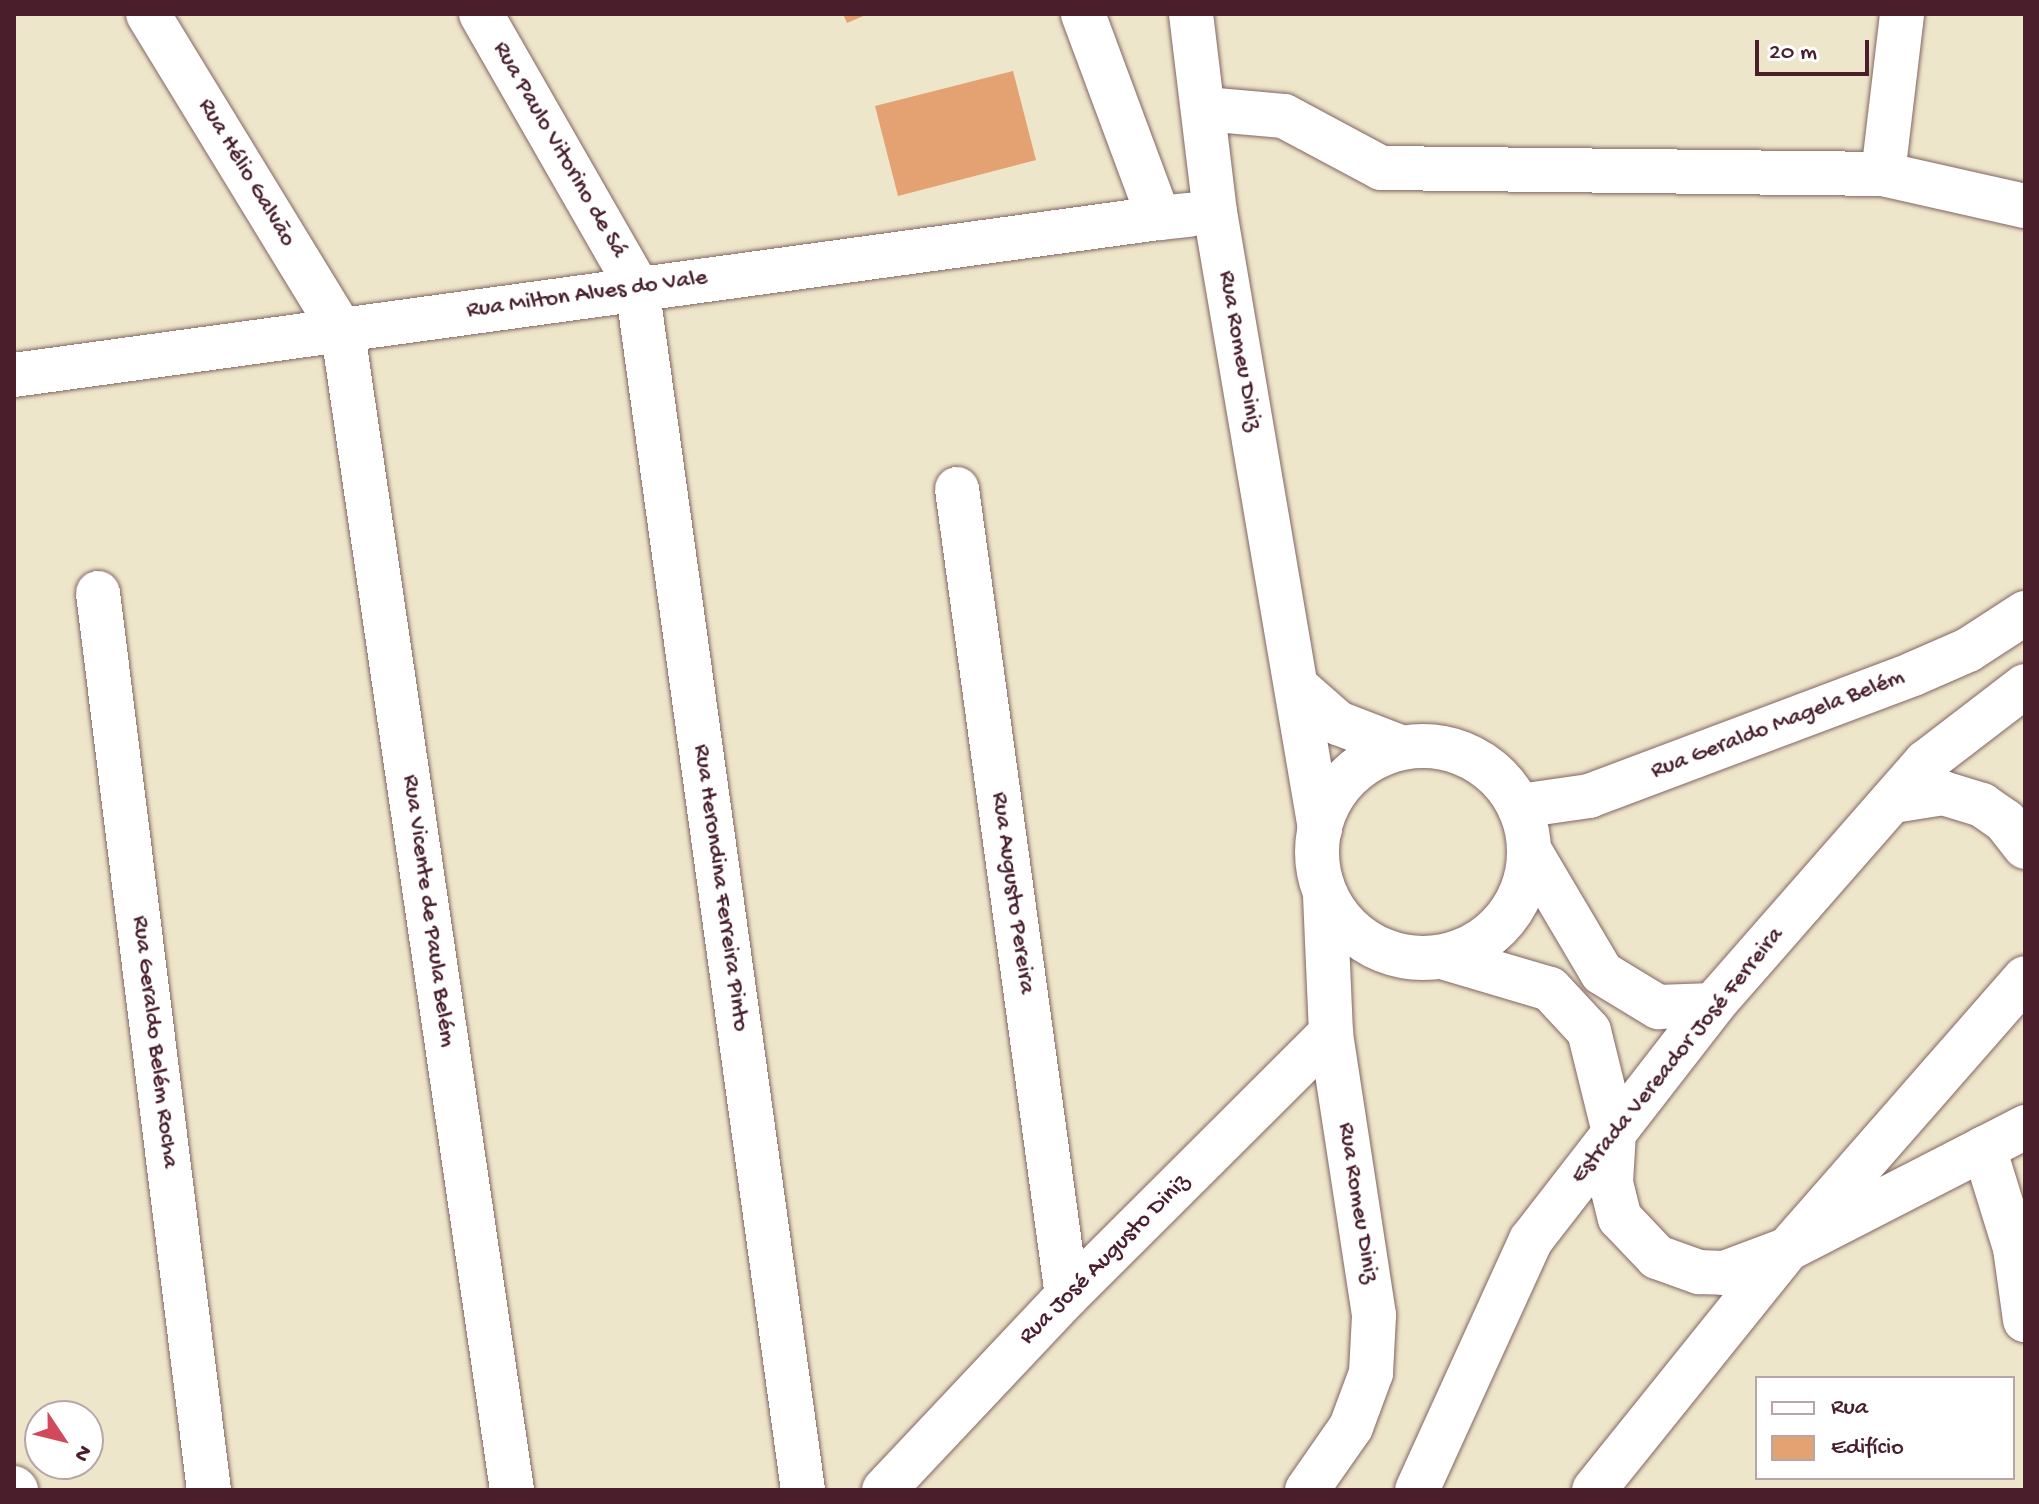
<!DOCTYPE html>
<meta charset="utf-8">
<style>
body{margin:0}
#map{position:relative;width:2039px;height:1504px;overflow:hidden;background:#eee6ca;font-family:"Gochi Hand",sans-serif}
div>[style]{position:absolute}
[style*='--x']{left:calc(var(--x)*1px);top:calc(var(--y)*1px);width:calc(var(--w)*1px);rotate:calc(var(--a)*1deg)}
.building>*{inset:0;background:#e4a172}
.roads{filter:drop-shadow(0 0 2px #836563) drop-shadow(0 0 2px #836563)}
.minor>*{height:44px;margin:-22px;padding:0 22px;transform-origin:22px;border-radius:22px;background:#fff}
.minor>.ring{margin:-22px;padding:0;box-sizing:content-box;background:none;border:44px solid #fff;border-radius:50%}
.major>*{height:44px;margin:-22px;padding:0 22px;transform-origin:22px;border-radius:22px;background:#fff}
span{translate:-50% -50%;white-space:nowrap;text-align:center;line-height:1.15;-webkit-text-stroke:8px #fff;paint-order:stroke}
.street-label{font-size:24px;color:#4a1f2b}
.frame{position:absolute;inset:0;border:16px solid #4a1f2b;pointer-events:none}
.legend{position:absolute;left:1755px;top:1376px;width:260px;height:104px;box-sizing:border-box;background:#fff;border:2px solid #b7a5aa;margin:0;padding:10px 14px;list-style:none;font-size:24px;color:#4a1f2b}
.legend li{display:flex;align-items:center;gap:16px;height:40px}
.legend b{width:40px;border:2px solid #b7a5aa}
.north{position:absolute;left:24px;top:1400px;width:80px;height:80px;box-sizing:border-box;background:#fff;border:2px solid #b7a5aa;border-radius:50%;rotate:125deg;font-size:22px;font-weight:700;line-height:32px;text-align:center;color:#4a1f2b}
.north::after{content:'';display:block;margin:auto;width:28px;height:36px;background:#d1495b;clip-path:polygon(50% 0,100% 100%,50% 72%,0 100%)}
.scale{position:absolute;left:1755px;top:40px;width:114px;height:36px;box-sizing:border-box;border:4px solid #4a1f2b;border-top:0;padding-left:10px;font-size:24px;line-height:28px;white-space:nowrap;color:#4a1f2b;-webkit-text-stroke:6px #fff;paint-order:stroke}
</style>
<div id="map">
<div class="building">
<div style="clip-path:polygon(843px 14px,868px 14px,847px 23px)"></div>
<div style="clip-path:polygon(1013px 71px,1036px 160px,898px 196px,875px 106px)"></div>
</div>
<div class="roads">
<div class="minor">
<div style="--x:148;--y:14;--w:374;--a:58.6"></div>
<div style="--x:343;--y:333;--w:1169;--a:81.69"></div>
<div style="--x:481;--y:14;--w:314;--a:60.2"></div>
<div style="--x:637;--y:286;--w:1215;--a:82.15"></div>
<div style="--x:1083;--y:14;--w:218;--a:69.6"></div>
<div style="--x:1159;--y:218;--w:30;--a:-6"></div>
<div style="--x:1191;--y:14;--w:199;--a:83.1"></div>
<div style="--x:1215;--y:212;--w:626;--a:80.34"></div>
<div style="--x:1205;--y:109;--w:79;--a:5.1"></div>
<div style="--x:1284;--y:116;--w:110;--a:28.2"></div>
<div style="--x:1381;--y:168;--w:502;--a:0.68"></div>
<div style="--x:1883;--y:174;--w:146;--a:12.7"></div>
<div style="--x:1883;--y:174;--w:161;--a:-83.2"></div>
<div style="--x:14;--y:375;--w:1156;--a:-7.81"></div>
<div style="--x:957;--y:489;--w:814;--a:82.24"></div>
<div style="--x:98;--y:593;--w:904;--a:82.95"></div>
<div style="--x:1297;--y:687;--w:55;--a:41.3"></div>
<div style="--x:1338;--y:723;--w:66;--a:21.2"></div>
<div class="ring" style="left:1317px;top:746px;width:168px;height:168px"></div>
<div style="--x:1520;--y:806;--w:70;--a:-8.2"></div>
<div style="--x:1589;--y:796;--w:346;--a:-20.6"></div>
<div style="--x:1913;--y:674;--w:60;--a:-23.6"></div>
<div style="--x:1968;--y:650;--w:68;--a:-33"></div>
<div style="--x:1531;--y:853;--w:139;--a:59.4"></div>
<div style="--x:1602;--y:973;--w:66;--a:31.3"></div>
<div style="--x:1658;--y:1007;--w:55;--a:-2.1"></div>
<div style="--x:1445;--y:958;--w:109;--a:16.4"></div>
<div style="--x:1550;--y:989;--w:57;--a:47.1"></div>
<div style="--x:1589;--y:1031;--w:104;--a:76.1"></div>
<div style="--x:1984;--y:1148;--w:105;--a:72.8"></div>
<div style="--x:2015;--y:1248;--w:73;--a:82.1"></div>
<div style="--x:1788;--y:1249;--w:267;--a:-27.2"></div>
<div style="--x:14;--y:1488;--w:3;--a:45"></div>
<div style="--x:884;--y:1490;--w:267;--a:-46.7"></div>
<div style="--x:1067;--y:1296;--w:373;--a:-44.9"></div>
<div style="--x:1307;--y:1490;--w:77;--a:-55.1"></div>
<div style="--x:1351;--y:1427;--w:58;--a:-69.7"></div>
<div style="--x:1371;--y:1373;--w:58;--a:-87"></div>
<div style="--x:1374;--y:1315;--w:285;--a:-98.7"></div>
<div style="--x:1331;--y:1033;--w:135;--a:-92.5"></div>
</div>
<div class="major">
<div style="--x:1893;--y:801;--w:51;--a:-9.1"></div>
<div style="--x:1943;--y:793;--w:41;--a:17.1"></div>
<div style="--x:1982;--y:805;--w:28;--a:35"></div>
<div style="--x:2005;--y:821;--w:33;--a:52"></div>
<div style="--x:1614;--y:1132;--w:51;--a:93.4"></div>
<div style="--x:1611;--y:1183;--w:36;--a:76"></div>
<div style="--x:1620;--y:1218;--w:54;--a:46.5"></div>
<div style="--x:1657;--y:1257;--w:45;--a:19.7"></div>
<div style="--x:1699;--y:1272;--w:25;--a:2"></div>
<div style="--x:1724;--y:1273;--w:66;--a:-20.4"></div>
<div style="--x:1417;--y:1490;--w:275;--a:-65.5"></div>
<div style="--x:1531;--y:1240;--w:297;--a:-52.2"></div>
<div style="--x:1713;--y:1005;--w:323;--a:-48.8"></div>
<div style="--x:1926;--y:762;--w:125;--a:-37.5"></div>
<div style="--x:1594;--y:1490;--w:309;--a:-51.2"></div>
<div style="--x:1788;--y:1249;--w:360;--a:-48.8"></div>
</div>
</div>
<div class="street-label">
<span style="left:559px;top:150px;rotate:60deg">Rua Paulo Vitorino de Sá</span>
<span style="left:246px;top:173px;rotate:59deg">Rua Hélio Galvão</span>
<span style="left:587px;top:295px;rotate:-8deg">Rua Milton Alves do Vale</span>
<span style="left:1239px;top:351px;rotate:80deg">Rua Romeu Diniz</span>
<span style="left:1778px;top:725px;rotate:-21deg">Rua Geraldo Magela Belém</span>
<span style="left:720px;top:888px;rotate:82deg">Rua Herondina Ferreira Pinto</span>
<span style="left:1012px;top:893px;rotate:82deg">Rua Augusto Pereira</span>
<span style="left:428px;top:911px;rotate:82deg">Rua Vicente de Paula Belém</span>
<span style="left:154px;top:1042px;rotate:83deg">Rua Geraldo Belém Rocha</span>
<span style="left:1678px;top:1056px;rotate:-51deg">Estrada Vereador José Ferreira</span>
<span style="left:1357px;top:1203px;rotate:81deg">Rua Romeu Diniz</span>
<span style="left:1105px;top:1260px;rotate:-45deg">Rua José Augusto Diniz</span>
</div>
<div class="frame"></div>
<ul class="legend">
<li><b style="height:10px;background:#fff"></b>Rua</li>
<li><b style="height:22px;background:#e4a172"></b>Edifício</li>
</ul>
<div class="north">N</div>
<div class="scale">20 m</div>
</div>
